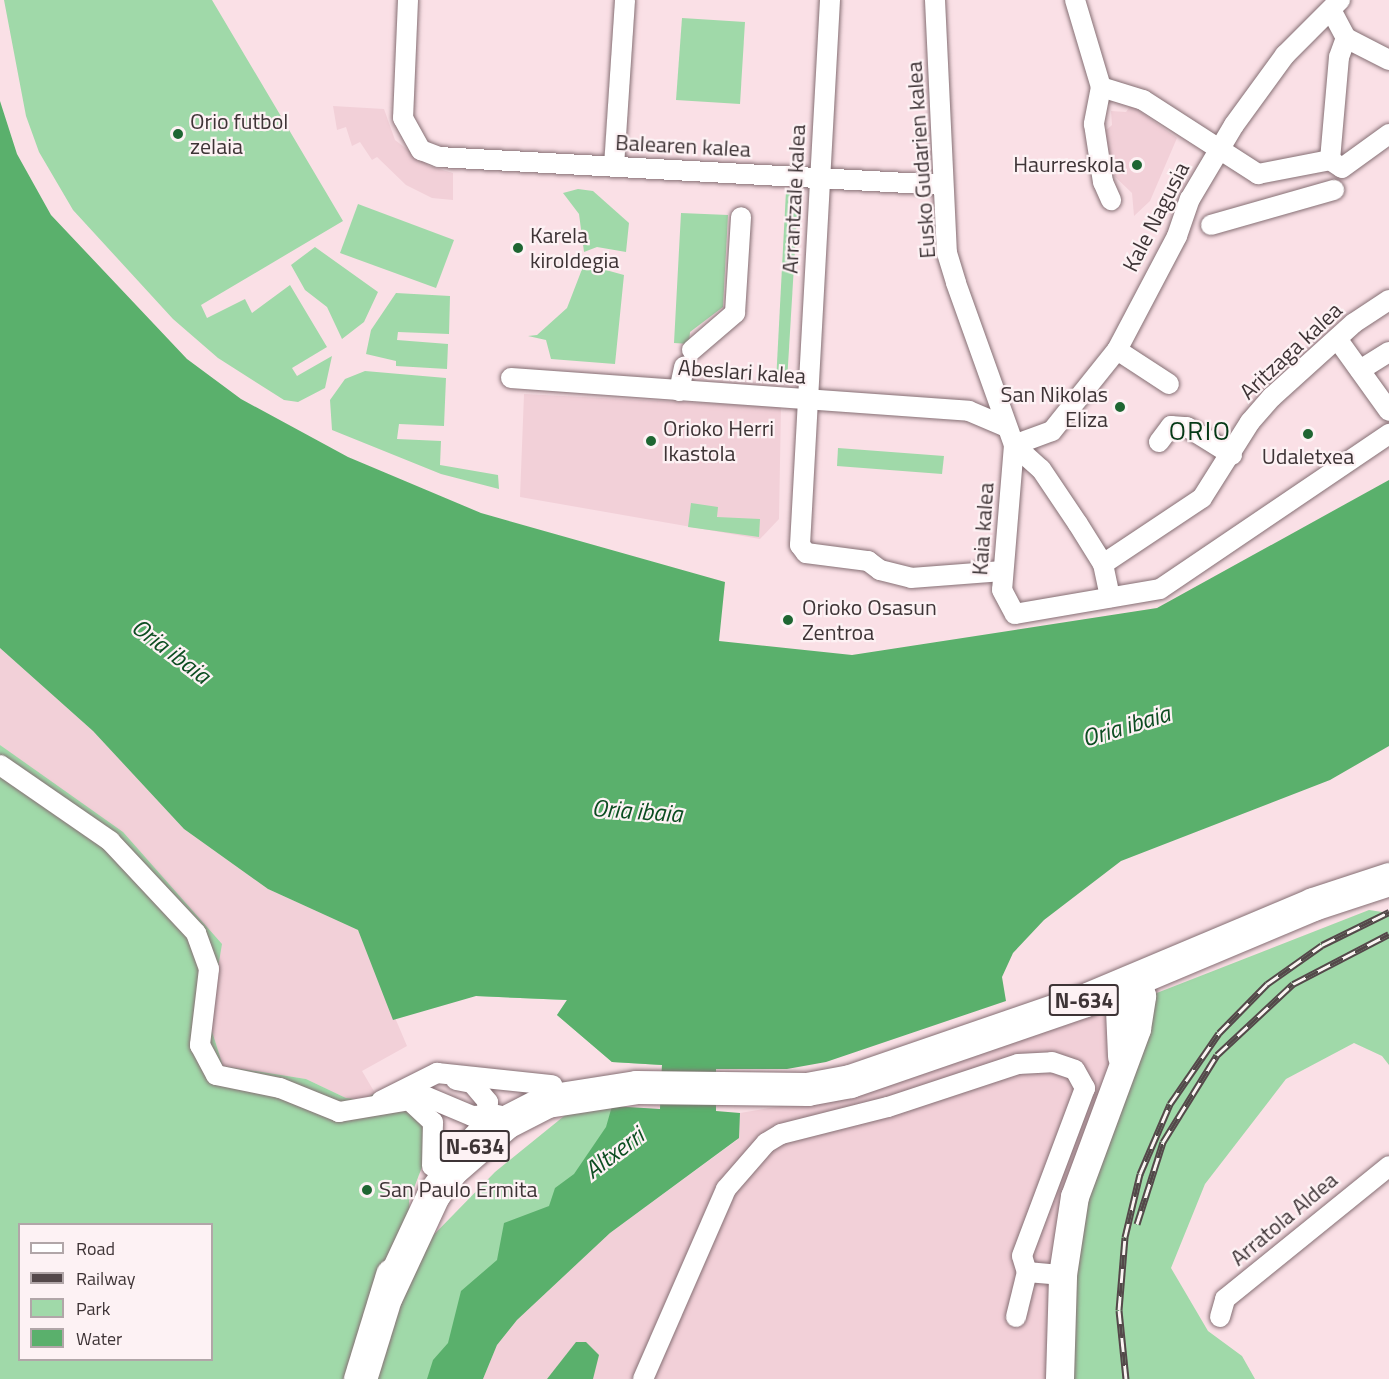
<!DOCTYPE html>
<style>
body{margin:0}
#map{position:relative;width:1389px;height:1379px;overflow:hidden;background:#fae0e6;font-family:"Titillium Web",sans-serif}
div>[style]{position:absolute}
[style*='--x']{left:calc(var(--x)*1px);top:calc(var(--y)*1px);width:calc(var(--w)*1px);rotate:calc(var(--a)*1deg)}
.built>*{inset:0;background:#f2d0d8}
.green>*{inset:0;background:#a0d9a9}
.water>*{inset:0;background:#5ab06c}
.roads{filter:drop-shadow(0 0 2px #856f74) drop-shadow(0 0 2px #856f74)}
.street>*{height:20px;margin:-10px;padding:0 10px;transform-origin:10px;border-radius:10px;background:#fff}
.secondary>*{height:28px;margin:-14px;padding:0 14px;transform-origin:14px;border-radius:14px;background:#fff}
.highway>*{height:33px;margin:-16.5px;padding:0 16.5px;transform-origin:16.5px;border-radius:16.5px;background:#fff}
.rail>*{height:7px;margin-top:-3.5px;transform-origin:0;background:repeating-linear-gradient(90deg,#fdf2f4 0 14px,#54484a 0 28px);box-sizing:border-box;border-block:2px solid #54484a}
.dots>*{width:16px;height:16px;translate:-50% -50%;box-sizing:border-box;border:3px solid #fdf2f4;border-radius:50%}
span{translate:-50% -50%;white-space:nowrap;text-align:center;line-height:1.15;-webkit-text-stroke:4.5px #fdf2f4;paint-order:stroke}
.shield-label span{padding:2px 4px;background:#fdf2f4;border:2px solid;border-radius:4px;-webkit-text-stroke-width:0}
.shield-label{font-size:21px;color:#3e3436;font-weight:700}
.poi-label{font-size:22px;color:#3e3436}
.left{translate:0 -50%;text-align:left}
.right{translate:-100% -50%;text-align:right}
.street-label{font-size:22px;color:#3e3436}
.water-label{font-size:24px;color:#0c4d21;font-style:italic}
.quarter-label{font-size:26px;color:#053916;letter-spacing:1.5px}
.legend{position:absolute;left:18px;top:1223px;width:195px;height:138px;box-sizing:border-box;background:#fdf2f4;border:2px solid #b1a6a8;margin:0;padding:8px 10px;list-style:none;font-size:18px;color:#3e3436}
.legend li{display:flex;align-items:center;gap:12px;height:30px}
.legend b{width:30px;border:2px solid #b1a6a8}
</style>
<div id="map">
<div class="built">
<div style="clip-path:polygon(1131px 105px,1177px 138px,1150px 201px,1134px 216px,1132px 193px,1110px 172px,1105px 131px,1112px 125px,1111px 111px,1126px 112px)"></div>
<div style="clip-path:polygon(333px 106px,384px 109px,395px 140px,429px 166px,453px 173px,453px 200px,432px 198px,406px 185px,377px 157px,372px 160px,360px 142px,352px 146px,346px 127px,337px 130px)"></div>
<div style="clip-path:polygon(524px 394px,781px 407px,779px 519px,760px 539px,520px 497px)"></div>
<div style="clip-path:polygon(0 648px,93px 731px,184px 829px,268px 889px,358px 930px,407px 1046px,362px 1071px,375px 1093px,363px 1100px,346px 1098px,306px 1079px,223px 1066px,209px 1022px,22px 763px,0 745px)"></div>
<div style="clip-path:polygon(1149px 996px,1052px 1379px,483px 1379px,497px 1345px,517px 1320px,610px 1233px,737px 1140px,740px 1113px,840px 1096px)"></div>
</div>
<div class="green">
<div style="clip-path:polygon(4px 0,212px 0,343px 221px,201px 305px,207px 318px,245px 299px,252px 313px,290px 285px,327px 347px,292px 368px,297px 376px,332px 356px,325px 388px,298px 402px,284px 400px,218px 358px,173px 319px,73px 210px,39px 152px,26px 116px)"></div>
<div style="clip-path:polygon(682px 18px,745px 22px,740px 104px,676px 100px)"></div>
<div style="clip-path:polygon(578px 189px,593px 191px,629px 223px,626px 252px,597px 247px,584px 252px,579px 214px,563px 193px)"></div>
<div style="clip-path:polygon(786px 191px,798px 199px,787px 382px,776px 382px)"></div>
<div style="clip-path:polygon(358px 204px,454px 240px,436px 288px,340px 253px)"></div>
<div style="clip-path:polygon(681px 213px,728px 215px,723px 307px,690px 332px,689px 344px,674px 343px)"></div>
<div style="clip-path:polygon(315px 247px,378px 292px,364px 322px,342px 339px,327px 307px,305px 290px,291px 265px)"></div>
<div style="clip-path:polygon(584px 264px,624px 275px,615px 364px,551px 359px,546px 340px,528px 336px,537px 335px,567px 308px)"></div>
<div style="clip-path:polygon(396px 293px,450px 296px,449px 334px,398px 332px,397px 340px,448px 344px,447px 369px,396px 366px,396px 361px,366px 354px,371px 330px)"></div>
<div style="clip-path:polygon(365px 371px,446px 378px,444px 426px,399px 424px,397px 439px,441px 441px,440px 465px,498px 475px,499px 489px,441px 474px,332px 430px,330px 400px,345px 379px)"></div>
<div style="clip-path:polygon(838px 448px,944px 456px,942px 474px,837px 466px)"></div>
<div style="clip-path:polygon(691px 503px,718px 507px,717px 517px,760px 519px,759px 537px,688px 527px)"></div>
<div style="clip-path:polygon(evenodd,0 745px,123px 832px,222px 944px,209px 1022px,223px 1066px,306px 1079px,346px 1098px,363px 1100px,375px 1093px,423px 1116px,430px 1146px,409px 1201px,414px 1255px,495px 1172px,574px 1108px,660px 1109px,662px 1065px,612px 1062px,557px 1015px,567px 1000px,476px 996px,656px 967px,670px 1110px,442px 1379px,0 1379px,0 745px,20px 1224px,212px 1224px,212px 1360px,20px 1360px,20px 1224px)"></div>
<div style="clip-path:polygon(1369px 910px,1389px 913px,1389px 1065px,1382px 1056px,1354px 1043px,1286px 1079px,1205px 1184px,1171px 1268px,1208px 1331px,1242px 1356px,1255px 1379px,1052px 1379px,1057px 1258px,1149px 996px)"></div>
</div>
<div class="water">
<div style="clip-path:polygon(0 101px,17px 154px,51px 215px,187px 359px,241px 399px,348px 457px,481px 513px,725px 582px,719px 641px,852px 655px,1157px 608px,1389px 480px,1389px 746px,1330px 780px,1121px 861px,1044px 920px,1013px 953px,1002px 977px,1006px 1001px,826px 1062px,787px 1069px,716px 1069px,716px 1111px,740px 1113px,739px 1138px,610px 1233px,517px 1320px,497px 1345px,483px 1379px,427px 1379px,433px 1360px,448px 1343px,461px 1291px,497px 1260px,504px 1223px,549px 1206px,555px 1188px,574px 1174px,606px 1127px,612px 1106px,660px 1109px,662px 1065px,612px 1062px,557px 1015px,567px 1000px,476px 996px,393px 1020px,358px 930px,268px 889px,184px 829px,93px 731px,0 648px)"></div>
<div style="clip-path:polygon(576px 1342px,586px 1342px,599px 1355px,593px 1379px,547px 1379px)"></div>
</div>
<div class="roads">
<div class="street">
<div style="--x:408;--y:0;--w:118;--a:92.4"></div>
<div style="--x:403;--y:118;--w:37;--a:61"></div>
<div style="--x:421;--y:150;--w:19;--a:21"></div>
<div style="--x:439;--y:157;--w:505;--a:3.18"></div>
<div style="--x:830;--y:0;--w:546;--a:93.15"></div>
<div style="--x:800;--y:545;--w:10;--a:53"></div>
<div style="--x:806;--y:553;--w:63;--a:7.4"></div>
<div style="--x:868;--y:561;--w:15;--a:37"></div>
<div style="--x:880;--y:570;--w:32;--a:14"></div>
<div style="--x:911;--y:578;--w:92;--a:-4.4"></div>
<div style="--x:935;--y:0;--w:253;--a:87.3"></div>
<div style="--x:947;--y:253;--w:31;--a:73"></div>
<div style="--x:956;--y:283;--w:172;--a:70.3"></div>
<div style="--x:1014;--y:445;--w:36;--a:42"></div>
<div style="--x:1041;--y:469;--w:66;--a:56.1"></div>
<div style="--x:1078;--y:524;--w:47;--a:58"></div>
<div style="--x:1103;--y:564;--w:34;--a:78"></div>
<div style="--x:1075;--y:0;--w:91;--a:73.4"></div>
<div style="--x:1101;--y:87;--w:44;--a:17.2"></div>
<div style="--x:1143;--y:100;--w:137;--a:32.8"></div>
<div style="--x:1258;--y:174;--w:73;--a:-11"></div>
<div style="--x:1346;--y:38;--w:48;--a:27.1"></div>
<div style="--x:1101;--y:87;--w:38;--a:101"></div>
<div style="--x:1094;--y:124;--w:59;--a:81.2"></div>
<div style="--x:1103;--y:182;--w:20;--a:66"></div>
<div style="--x:1330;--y:160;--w:103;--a:-85"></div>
<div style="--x:1339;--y:57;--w:20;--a:-70"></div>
<div style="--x:1346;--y:38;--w:32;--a:-118"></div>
<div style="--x:1330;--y:160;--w:14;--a:34"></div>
<div style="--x:1342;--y:168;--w:58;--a:-35.9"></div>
<div style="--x:614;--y:166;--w:166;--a:-86.2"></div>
<div style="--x:1211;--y:225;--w:128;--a:-15.9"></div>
<div style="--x:1338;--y:340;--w:87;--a:54.3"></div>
<div style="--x:692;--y:350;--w:57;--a:-40.7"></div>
<div style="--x:735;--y:313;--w:96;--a:-86.4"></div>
<div style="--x:1117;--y:350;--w:62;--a:33.2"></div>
<div style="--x:1360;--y:370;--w:34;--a:-32"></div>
<div style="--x:511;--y:378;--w:459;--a:4.1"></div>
<div style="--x:969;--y:411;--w:39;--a:23"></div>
<div style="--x:679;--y:391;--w:25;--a:-78"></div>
<div style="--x:1159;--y:442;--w:20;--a:-53"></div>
<div style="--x:1171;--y:426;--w:16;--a:4"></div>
<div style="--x:1187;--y:427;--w:53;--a:31.9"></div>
<div style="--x:1014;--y:445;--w:145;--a:94.7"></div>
<div style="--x:1002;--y:590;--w:27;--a:62"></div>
<div style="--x:1015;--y:614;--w:147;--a:-9.8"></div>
<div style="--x:1160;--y:589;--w:277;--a:-34.1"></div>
<div style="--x:1014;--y:445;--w:40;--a:-20.2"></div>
<div style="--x:1052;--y:431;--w:104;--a:-51.3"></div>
<div style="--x:1117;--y:350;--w:129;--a:-62.2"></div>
<div style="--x:1177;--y:236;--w:39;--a:-71"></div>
<div style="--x:1190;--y:199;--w:86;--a:-59.3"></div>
<div style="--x:1234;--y:125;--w:87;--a:-53.9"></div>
<div style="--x:1285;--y:55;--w:78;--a:-45"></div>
<div style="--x:1103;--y:564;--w:119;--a:-33.7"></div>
<div style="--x:1202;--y:498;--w:90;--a:-57.7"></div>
<div style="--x:1250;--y:422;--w:33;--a:-49"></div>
<div style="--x:1272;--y:397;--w:110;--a:-42.1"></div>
<div style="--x:1354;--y:323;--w:42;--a:-33.3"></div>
<div style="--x:0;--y:765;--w:134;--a:34.6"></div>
<div style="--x:110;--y:841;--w:126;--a:46.9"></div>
<div style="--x:196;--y:933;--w:38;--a:70"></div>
<div style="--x:209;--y:969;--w:77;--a:96.8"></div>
<div style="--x:200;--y:1045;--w:34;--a:62"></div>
<div style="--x:216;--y:1075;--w:65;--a:11.5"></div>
<div style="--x:280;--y:1088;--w:64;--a:22.1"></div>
<div style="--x:339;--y:1112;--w:71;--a:-9.7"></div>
<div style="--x:409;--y:1100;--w:33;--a:43"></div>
<div style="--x:433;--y:1122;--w:44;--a:91.3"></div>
<div style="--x:456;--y:1080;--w:16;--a:11"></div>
<div style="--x:472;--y:1083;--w:25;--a:50"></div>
<div style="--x:488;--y:1102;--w:22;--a:100"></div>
<div style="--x:484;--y:1124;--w:21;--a:133"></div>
<div style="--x:409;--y:1100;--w:18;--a:-9"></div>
<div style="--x:427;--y:1097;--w:49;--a:22.9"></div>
<div style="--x:472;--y:1116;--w:26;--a:-2"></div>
<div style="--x:381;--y:1101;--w:63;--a:-26.6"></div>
<div style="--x:437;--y:1073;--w:116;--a:6"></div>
<div style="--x:1016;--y:1317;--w:46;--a:-76.3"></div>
<div style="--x:1220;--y:1317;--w:19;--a:-74"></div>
<div style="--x:1225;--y:1299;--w:211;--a:-39"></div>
<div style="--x:643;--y:1379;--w:207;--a:-66.4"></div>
<div style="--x:726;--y:1189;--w:61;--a:-49"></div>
<div style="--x:766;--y:1143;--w:17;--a:-31"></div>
<div style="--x:781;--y:1134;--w:110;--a:-14.2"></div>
<div style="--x:888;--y:1107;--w:137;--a:-18.3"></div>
<div style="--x:1018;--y:1064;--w:34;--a:-3"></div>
<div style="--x:1052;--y:1062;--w:24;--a:19"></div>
<div style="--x:1075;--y:1070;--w:21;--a:61"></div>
<div style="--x:1085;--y:1088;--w:179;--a:110.6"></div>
<div style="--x:1022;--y:1256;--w:17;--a:73"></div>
<div style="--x:1027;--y:1272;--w:36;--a:5"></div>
</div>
<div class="secondary">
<div style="--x:1119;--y:987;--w:70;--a:87.5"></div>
<div style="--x:1060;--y:1379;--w:104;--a:-88.3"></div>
<div style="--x:1063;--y:1275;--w:79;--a:-81.3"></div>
<div style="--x:1075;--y:1197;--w:179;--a:-69.7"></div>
<div style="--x:1137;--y:1029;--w:33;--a:-81"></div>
<div style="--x:1142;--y:996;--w:16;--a:-104"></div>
</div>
<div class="highway">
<div style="--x:386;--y:1296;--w:111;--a:-65"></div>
<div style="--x:433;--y:1195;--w:32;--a:-54"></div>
<div style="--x:452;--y:1169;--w:72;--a:-41"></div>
<div style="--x:506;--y:1122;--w:46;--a:-27.1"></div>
<div style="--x:547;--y:1101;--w:90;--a:-8.9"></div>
<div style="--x:636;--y:1087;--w:171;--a:0.7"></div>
<div style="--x:807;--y:1089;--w:44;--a:-10.5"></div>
<div style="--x:850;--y:1081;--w:249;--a:-19"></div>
<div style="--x:1085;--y:1000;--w:247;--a:-22.8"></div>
<div style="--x:1313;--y:904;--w:80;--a:-18.2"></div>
<div style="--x:360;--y:1379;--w:109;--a:-72.9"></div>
</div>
</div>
<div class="rail">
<div style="--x:1137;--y:1224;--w:86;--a:-72.4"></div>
<div style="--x:1163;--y:1142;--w:102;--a:-58.2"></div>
<div style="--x:1217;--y:1055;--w:104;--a:-43.1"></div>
<div style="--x:1293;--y:984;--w:108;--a:-27.5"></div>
<div style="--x:1126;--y:1379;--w:69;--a:-95.8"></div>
<div style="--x:1119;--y:1310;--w:73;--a:-85.3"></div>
<div style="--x:1125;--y:1237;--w:65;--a:-76.6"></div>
<div style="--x:1140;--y:1174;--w:76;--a:-66.8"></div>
<div style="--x:1170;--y:1104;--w:86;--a:-55.4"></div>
<div style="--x:1219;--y:1033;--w:69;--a:-45.6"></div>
<div style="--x:1267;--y:984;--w:67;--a:-35.3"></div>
<div style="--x:1322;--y:945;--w:75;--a:-26.2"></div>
</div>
<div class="dots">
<div style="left:178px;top:134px;background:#1e6632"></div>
<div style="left:1137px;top:165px;background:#1e6632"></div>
<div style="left:518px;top:248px;background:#1e6632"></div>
<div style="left:1120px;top:407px;background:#1e6632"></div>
<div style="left:1308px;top:434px;background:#1e6632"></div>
<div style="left:651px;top:441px;background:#1e6632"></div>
<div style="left:788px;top:620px;background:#1e6632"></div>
<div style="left:367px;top:1190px;background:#1e6632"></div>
</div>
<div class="shield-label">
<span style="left:1084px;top:1000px">N-634</span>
<span style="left:475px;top:1146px">N-634</span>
</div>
<div class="poi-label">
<span class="left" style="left:190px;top:134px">Orio futbol<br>zelaia</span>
<span class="right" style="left:1125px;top:165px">Haurreskola</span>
<span class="left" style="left:530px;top:248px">Karela<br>kiroldegia</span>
<span class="right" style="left:1108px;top:407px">San Nikolas<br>Eliza</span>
<span class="left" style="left:663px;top:441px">Orioko Herri<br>Ikastola</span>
<span style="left:1308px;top:457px">Udaletxea</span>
<span class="left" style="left:802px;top:620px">Orioko Osasun<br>Zentroa</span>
<span class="left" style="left:379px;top:1190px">San Paulo Ermita</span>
</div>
<div class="street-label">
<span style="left:683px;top:146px;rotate:3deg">Balearen kalea</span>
<span style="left:921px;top:160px;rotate:-94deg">Eusko Gudarien kalea</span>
<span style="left:794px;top:199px;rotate:-87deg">Arrantzale kalea</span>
<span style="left:1156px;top:217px;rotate:-63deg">Kale Nagusia</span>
<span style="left:1291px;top:351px;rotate:-43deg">Aritzaga kalea</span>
<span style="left:742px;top:372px;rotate:4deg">Abeslari kalea</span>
<span style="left:983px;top:529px;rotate:-86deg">Kaia kalea</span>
<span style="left:1284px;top:1219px;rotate:-40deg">Arratola Aldea</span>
</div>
<div class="water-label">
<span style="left:171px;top:651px;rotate:37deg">Oria ibaia</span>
<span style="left:1126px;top:726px;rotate:-17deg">Oria ibaia</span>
<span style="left:637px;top:811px;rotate:4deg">Oria ibaia</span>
<span style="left:614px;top:1153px;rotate:-37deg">Altxerri</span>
</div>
<div class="quarter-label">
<span style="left:1200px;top:431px">ORIO</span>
</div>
<ul class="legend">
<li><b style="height:8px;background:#fff"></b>Road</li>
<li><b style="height:8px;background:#54484a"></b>Railway</li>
<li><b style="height:16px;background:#a0d9a9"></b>Park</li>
<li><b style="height:16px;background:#5ab06c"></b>Water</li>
</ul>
</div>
